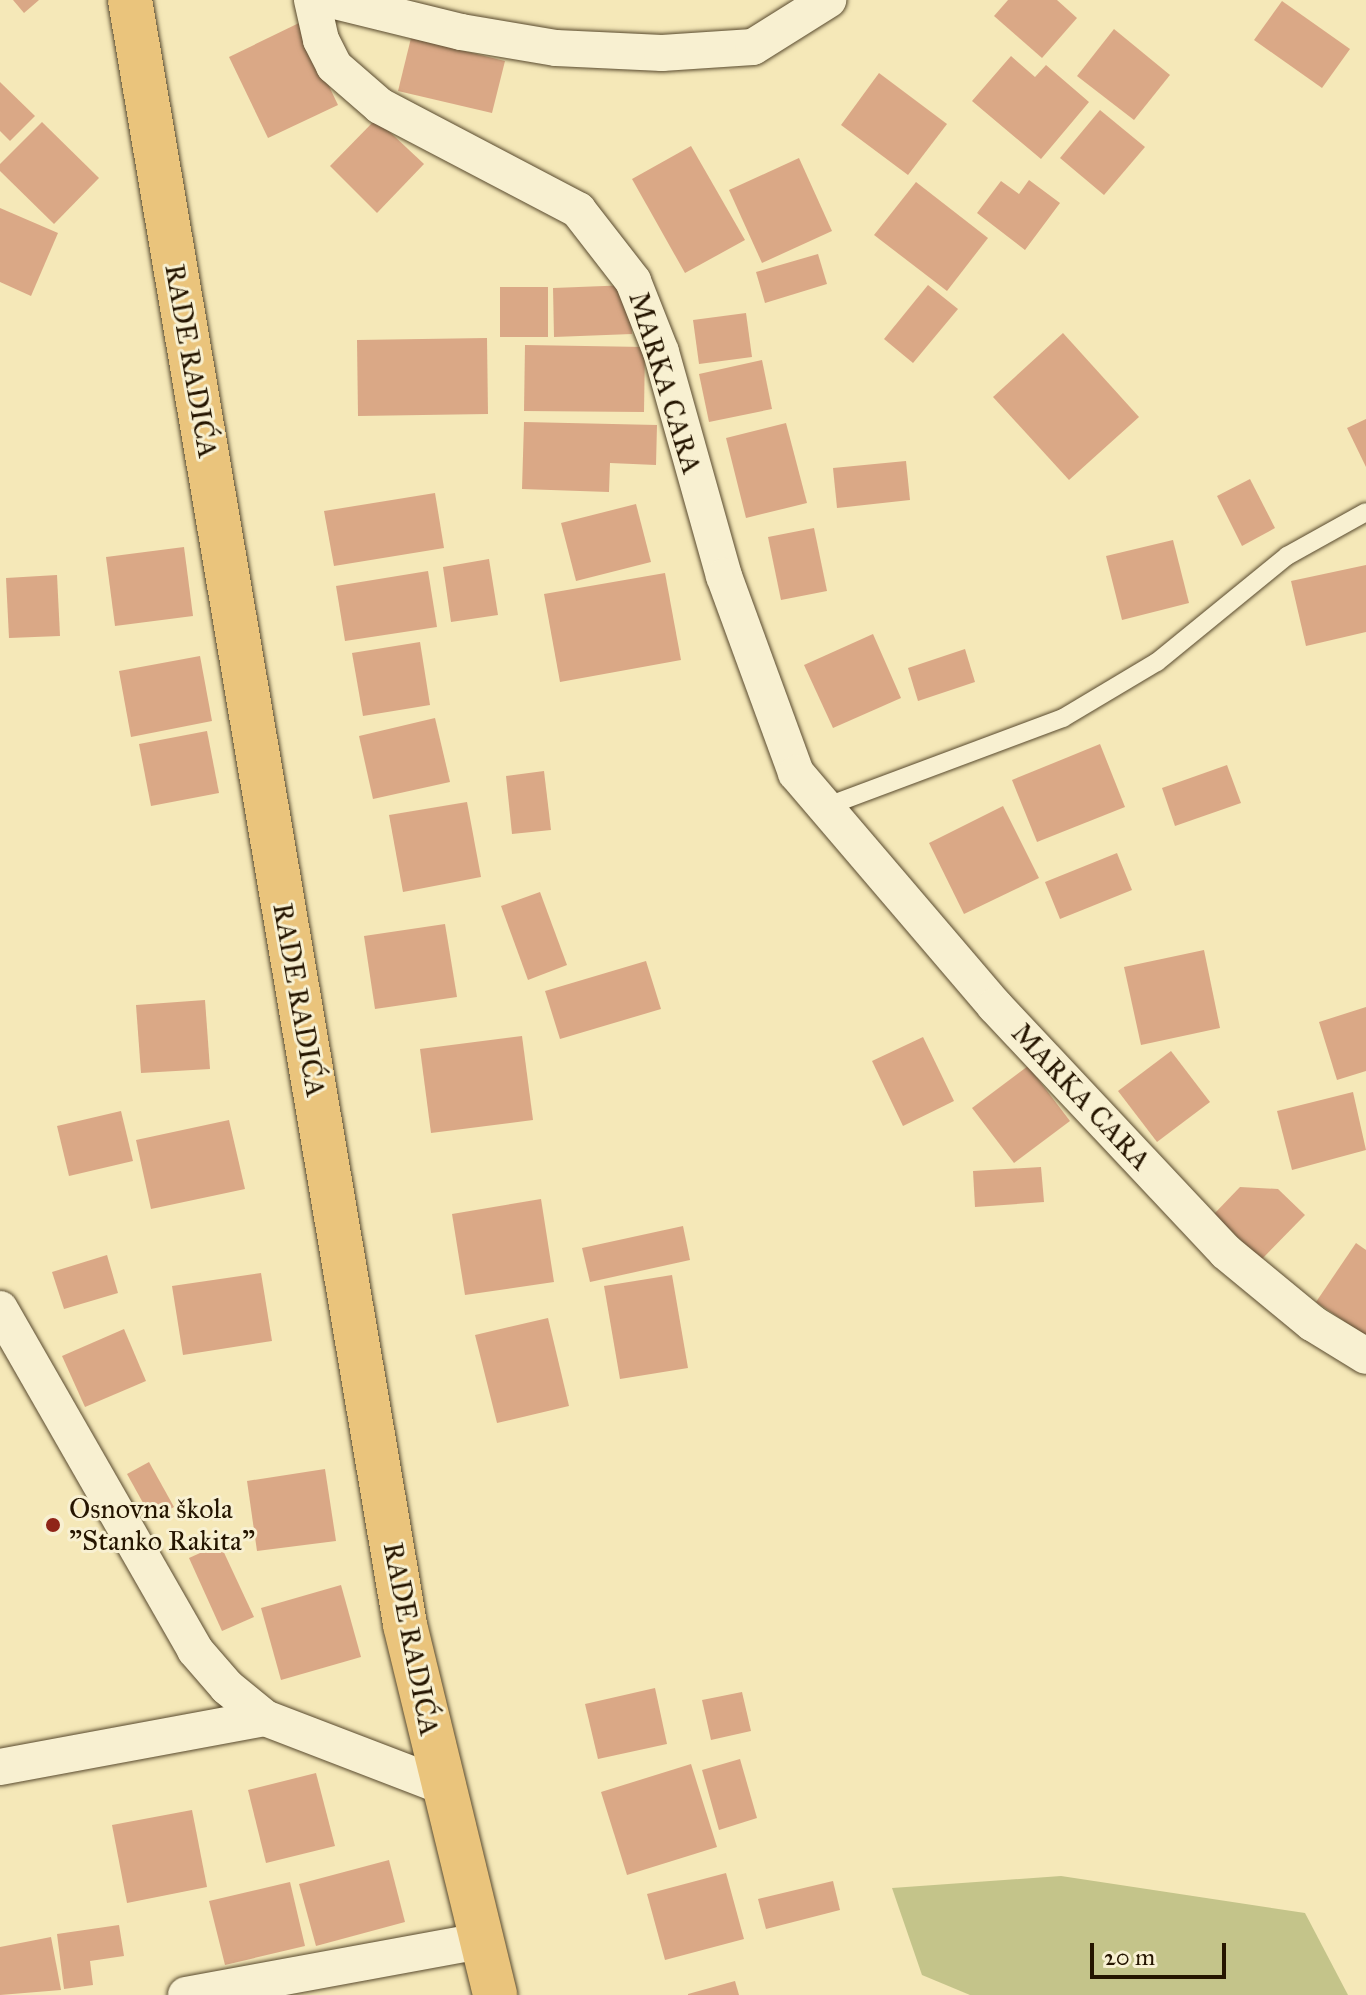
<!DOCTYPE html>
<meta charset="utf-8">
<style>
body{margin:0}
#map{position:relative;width:1366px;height:1995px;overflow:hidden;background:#f5e8b8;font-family:"IM FELL Great Primer",serif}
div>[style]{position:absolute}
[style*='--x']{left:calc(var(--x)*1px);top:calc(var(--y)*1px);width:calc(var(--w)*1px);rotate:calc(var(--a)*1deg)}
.green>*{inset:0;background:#c4c48a}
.building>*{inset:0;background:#daa886}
.roads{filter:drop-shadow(0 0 2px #594a2e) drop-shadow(0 0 2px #594a2e)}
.lane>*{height:18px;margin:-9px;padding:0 9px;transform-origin:9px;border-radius:9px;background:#f8f0d1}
.street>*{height:36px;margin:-18px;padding:0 18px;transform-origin:18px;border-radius:18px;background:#f8f0d1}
.primary>*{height:44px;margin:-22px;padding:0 22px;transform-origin:22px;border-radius:22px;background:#eac47c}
.dots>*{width:22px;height:22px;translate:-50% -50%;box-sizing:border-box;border:4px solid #f8f0d1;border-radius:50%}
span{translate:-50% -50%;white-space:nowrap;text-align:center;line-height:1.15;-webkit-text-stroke:6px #f8f0d1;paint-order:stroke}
.street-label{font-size:28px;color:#251500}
.poi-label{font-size:28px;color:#251500}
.left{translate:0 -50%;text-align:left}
.scale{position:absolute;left:1090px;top:1943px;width:136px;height:36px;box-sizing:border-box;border:4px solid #251500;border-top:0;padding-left:10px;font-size:24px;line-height:28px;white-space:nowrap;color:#251500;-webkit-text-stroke:6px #f8f0d1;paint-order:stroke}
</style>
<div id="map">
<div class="green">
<div style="clip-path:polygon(1061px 1876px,1305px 1913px,1348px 1995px,970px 1995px,922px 1975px,892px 1888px)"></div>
</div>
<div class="building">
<div style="clip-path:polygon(13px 0,39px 0,24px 13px)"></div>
<div style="clip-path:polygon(1008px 0,1057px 0,1077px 18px,1042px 58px,994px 16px)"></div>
<div style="clip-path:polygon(1282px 1px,1350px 49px,1322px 88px,1254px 40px)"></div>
<div style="clip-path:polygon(299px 23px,338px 105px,268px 138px,229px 57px)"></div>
<div style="clip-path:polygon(1114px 29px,1170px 75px,1134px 120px,1077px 76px)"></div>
<div style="clip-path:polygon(411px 38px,505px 61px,492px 113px,398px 91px)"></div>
<div style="clip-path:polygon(1011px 56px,1035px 77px,1046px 65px,1089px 102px,1041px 159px,972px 101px)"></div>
<div style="clip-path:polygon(879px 73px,947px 124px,908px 175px,841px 125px)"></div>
<div style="clip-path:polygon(0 82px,35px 116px,10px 141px,0 131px)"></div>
<div style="clip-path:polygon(1100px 110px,1145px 147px,1104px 195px,1060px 158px)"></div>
<div style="clip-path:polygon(376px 119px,424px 164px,377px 213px,330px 166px)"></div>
<div style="clip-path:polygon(42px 122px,99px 178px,54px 224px,0 171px,0 164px)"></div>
<div style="clip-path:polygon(691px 146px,745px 240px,685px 273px,632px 179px)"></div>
<div style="clip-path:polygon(799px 158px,832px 231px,762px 263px,729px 190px)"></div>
<div style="clip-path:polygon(1029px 180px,1060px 203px,1025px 250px,977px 213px,1001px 181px,1019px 194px)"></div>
<div style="clip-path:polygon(916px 182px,988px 238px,947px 291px,874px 235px)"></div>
<div style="clip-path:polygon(0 208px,58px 233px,31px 296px,0 282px)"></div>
<div style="clip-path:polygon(818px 254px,827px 284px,765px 303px,756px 272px)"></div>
<div style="clip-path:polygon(630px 285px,632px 334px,554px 337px,553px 288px)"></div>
<div style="clip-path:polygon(928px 285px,958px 309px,913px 363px,884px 339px)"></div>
<div style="clip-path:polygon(500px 287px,548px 287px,548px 337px,500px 337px)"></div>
<div style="clip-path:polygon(746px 313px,752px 357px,699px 364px,693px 320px)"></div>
<div style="clip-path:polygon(1063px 333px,1139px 417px,1069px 480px,993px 397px)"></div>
<div style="clip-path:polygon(487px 338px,488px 414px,358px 416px,357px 340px)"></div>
<div style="clip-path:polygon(525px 345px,645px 347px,644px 412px,524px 411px)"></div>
<div style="clip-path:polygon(762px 360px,772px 409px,709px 422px,699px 374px)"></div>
<div style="clip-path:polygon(1366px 419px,1366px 467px,1347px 428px)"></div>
<div style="clip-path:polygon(524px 422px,657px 425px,656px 465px,610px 463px,609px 492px,522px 489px)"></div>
<div style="clip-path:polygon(786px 423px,807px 503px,746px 518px,726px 438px)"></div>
<div style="clip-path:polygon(906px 461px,910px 500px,837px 508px,833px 468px)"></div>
<div style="clip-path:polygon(1250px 479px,1275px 528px,1242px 546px,1217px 496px)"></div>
<div style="clip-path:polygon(435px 493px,444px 548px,334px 566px,324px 511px)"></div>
<div style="clip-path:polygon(636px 504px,651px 562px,576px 581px,561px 523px)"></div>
<div style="clip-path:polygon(814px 528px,827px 591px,781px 600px,768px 537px)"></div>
<div style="clip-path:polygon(1173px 540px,1189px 603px,1122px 620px,1106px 556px)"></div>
<div style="clip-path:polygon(184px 547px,193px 616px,115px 626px,106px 557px)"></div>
<div style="clip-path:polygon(489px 559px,498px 615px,451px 622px,443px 567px)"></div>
<div style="clip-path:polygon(1366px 565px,1366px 632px,1306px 646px,1291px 581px)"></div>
<div style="clip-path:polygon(428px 571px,437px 627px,345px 641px,336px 586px)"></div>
<div style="clip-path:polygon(665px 573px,681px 660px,560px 682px,544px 594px)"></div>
<div style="clip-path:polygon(57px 575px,60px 636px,9px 638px,6px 578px)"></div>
<div style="clip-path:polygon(873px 634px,901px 698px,833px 728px,804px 665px)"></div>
<div style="clip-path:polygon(420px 642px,430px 705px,363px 716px,352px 653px)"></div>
<div style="clip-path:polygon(965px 649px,975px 682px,918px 701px,908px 668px)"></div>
<div style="clip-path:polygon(200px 656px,212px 721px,131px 737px,119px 671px)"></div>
<div style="clip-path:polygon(435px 718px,450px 782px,373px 799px,359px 736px)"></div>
<div style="clip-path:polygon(207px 731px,219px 793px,151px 806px,139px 744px)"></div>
<div style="clip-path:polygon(1100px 744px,1125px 807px,1037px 842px,1012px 780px)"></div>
<div style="clip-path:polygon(1227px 765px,1241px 803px,1175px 826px,1162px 788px)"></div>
<div style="clip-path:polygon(544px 771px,551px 830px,512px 834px,506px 776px)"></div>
<div style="clip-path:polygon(467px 802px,481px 877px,403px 892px,389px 815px)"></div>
<div style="clip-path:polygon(1003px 806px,1039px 878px,964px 914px,929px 843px)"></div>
<div style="clip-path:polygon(1117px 853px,1132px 890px,1060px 919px,1045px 882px)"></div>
<div style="clip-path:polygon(540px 892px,567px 965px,528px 980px,501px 906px)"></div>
<div style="clip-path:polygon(445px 924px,457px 997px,375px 1009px,364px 936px)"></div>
<div style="clip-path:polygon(1204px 950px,1220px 1028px,1141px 1045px,1124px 967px)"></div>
<div style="clip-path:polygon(646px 961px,661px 1009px,560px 1039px,545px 991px)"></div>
<div style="clip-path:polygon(205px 1000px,210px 1069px,141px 1073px,136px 1005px)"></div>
<div style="clip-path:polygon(1366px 1007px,1366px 1071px,1337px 1080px,1319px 1022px)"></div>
<div style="clip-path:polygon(522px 1036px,533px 1120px,431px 1133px,420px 1049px)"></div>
<div style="clip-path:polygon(923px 1037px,954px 1101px,903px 1126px,872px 1061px)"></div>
<div style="clip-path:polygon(1171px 1051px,1210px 1102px,1157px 1142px,1118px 1091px)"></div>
<div style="clip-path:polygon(1028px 1066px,1070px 1121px,1014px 1163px,972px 1108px)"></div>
<div style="clip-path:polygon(1353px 1092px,1366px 1150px,1292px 1170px,1277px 1111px)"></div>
<div style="clip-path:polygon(121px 1111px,133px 1161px,69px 1176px,57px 1126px)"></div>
<div style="clip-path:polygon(229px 1120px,245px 1189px,151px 1209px,136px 1140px)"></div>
<div style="clip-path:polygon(1041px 1167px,1044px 1202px,975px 1207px,973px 1171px)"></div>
<div style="clip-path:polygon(1240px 1187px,1278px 1189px,1305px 1215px,1261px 1260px,1214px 1214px)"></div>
<div style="clip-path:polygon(541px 1199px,554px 1282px,465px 1295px,452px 1214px)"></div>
<div style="clip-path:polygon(683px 1226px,690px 1260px,590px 1282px,582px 1248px)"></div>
<div style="clip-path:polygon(1356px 1243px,1366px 1250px,1366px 1336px,1316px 1302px)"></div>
<div style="clip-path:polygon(107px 1255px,118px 1293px,64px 1309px,52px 1272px)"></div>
<div style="clip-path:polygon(261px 1273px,272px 1341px,183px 1355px,172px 1286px)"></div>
<div style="clip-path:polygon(672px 1275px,688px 1368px,620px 1379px,604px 1286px)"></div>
<div style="clip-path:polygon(548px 1318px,569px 1406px,497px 1423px,475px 1335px)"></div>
<div style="clip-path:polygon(124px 1329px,146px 1381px,85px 1407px,62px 1356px)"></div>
<div style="clip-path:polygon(149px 1462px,174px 1507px,152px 1519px,127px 1474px)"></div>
<div style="clip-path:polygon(325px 1469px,336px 1541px,257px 1551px,247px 1481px)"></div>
<div style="clip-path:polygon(220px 1544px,254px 1617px,222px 1631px,189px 1558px)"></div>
<div style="clip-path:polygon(341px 1585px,361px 1657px,281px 1680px,261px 1608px)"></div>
<div style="clip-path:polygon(655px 1688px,667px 1744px,598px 1759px,585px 1704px)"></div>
<div style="clip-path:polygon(742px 1692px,751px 1731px,711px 1740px,702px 1700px)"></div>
<div style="clip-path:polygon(740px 1759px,757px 1818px,719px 1830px,702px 1770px)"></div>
<div style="clip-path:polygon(691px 1764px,717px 1847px,627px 1875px,601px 1792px)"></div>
<div style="clip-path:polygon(316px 1773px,335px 1846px,266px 1863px,248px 1790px)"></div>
<div style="clip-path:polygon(192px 1810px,207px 1887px,127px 1903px,112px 1825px)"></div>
<div style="clip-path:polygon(389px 1860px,405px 1922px,316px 1946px,299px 1884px)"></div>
<div style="clip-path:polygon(726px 1873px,744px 1939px,665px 1960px,647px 1894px)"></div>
<div style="clip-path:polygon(833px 1881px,840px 1910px,766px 1929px,758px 1899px)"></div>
<div style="clip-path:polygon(290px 1882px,305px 1946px,225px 1965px,209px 1901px)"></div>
<div style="clip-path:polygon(119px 1925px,124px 1956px,90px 1961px,93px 1985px,64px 1989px,57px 1934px)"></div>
<div style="clip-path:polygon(51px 1937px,61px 1990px,0 1995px,0 1947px)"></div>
<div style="clip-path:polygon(735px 1981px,739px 1995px,688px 1995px,688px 1994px)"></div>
</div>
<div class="roads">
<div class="lane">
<div style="--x:825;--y:807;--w:254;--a:-20.5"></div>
<div style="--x:1063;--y:718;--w:109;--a:-30.8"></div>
<div style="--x:1157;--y:662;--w:168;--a:-39.2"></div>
<div style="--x:1287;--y:556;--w:90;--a:-29.1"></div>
</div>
<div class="street">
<div style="--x:312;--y:0;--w:41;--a:77.3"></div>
<div style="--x:321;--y:40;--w:29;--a:63"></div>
<div style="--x:334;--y:66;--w:61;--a:41"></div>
<div style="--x:380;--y:106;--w:224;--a:27.7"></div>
<div style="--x:578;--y:210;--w:90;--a:52.2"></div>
<div style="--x:633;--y:281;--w:76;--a:68.5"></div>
<div style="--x:661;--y:352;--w:233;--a:74.3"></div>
<div style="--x:724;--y:576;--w:210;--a:69.9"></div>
<div style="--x:796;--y:773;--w:306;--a:49.5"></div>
<div style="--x:995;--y:1006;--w:337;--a:46.8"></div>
<div style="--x:1226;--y:1252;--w:112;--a:39.5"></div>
<div style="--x:1312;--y:1323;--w:63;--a:31.4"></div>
<div style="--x:331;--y:0;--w:134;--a:13.8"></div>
<div style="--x:461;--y:32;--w:96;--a:9.6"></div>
<div style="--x:556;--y:48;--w:106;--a:2.7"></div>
<div style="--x:662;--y:53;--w:91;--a:-3.8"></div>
<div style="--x:753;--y:47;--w:89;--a:-32.1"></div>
<div style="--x:0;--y:1309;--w:393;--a:60.2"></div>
<div style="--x:195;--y:1650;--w:49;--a:49.1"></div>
<div style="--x:227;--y:1687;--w:49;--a:39.2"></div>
<div style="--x:265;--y:1718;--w:190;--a:21"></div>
<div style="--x:0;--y:1767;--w:269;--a:-10.5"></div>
<div style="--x:186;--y:1995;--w:299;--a:-10.4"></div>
</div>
<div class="primary">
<div style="--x:130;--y:0;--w:1648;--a:80.39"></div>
<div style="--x:405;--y:1625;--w:381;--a:76.3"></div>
</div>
</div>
<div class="dots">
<div style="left:53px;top:1525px;background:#8f2418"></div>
</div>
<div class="street-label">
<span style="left:191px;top:361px;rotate:80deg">RADE RADIĆA</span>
<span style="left:665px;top:383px;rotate:73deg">MARKA CARA</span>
<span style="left:299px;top:1000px;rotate:80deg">RADE RADIĆA</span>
<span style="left:1081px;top:1097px;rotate:47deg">MARKA CARA</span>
<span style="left:411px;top:1639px;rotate:79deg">RADE RADIĆA</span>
</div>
<div class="poi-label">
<span class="left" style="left:69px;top:1525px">Osnovna škola<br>"Stanko Rakita"</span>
</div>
<div class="scale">20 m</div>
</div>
